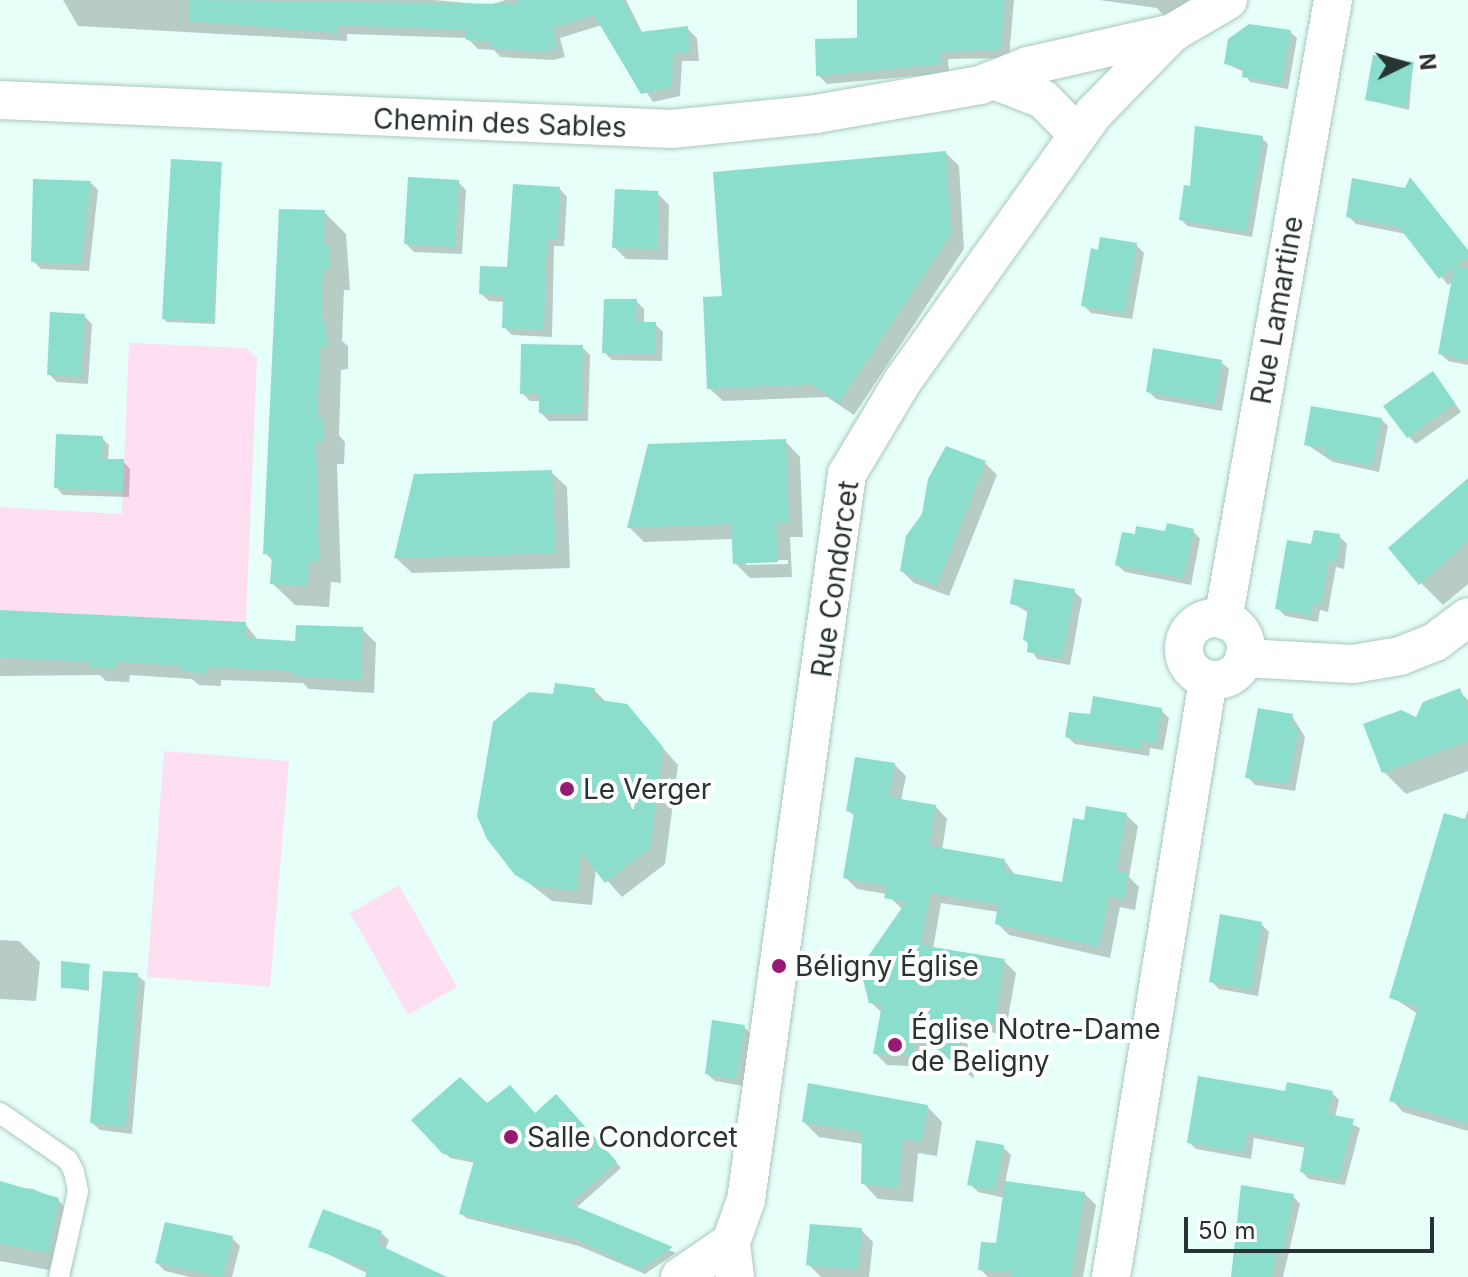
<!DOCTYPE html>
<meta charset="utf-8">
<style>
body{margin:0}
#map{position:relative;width:1468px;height:1277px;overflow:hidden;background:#e6fff8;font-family:Inter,sans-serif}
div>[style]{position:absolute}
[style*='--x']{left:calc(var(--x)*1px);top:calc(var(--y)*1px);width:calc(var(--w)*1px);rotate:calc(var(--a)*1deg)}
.green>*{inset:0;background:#fedff1}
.shadow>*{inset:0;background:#0003}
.building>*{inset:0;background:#8cdecc}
.roads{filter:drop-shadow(0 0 2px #aac7c0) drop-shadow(0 0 2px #aac7c0)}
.service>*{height:20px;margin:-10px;padding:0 10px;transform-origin:10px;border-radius:10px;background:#fff}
.minor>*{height:38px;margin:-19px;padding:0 19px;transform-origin:19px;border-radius:19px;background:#fff}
.minor>.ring{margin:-19px;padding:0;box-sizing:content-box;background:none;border:38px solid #fff;border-radius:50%}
.dots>*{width:22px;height:22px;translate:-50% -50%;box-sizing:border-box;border:4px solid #fff;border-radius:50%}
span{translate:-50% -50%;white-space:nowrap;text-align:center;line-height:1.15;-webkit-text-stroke:8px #fff;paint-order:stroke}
.street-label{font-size:28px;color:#283431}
.poi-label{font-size:28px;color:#283431}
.left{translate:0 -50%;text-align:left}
.north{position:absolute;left:1364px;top:24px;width:80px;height:80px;-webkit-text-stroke:6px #fff;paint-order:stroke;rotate:85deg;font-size:22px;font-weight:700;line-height:32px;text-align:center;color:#283431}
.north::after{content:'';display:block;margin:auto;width:28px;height:36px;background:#283431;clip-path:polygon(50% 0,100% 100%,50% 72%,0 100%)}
.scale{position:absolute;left:1184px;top:1217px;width:250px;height:36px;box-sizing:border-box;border:4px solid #283431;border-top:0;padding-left:10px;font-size:24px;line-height:28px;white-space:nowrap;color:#283431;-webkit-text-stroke:6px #fff;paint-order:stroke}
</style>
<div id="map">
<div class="green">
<div style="clip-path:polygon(129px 343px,246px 348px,257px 357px,246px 622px,0 610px,0 507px,122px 514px)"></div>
<div style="clip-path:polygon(164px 751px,289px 761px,270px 987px,147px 977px)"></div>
<div style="clip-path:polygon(399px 885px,457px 987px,408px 1015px,350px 913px)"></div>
</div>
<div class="shadow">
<div style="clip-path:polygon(63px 0,434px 0,489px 5px,506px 0,626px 0,643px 34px,687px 28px,697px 38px,699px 61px,682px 61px,680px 96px,653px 102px,602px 25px,560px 38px,565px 57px,553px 60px,501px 57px,494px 50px,478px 49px,467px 38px,347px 34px,347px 41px,78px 26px)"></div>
<div style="clip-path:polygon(895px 0,1014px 0,1009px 58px,948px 59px,949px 73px,827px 84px,818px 75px)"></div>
<div style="clip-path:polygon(1099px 0,1190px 0,1165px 17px,1157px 8px)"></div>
<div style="clip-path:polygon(1290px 32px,1297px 38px,1288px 89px,1250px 82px,1244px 72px,1227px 64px)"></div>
<div style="clip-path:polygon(1413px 64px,1409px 110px,1367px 100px)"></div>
<div style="clip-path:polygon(1262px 138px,1268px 144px,1252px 237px,1187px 226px,1181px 219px,1192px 189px)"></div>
<div style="clip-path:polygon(946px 153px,959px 166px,964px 249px,854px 415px,827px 397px,723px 401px,709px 388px,725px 298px)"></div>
<div style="clip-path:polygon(221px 164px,215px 324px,167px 322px,164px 319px)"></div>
<div style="clip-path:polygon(1354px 181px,1468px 251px,1468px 270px,1448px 285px,1406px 234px,1356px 224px,1348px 216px)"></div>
<div style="clip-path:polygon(458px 182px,466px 190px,462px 254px,414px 252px,406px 244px)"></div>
<div style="clip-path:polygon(91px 183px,98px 190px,89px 271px,41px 269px,33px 261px)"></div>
<div style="clip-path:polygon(560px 189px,567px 197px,564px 246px,554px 246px,552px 337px,512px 335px,504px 327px,505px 302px,489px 301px,481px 294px,509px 269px)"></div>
<div style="clip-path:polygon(657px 193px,669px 205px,668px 260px,626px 259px,614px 247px)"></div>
<div style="clip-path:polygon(324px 212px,346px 234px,350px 290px,344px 290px,342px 341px,348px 346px,348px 369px,341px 370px,339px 435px,345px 442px,344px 464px,337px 464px,341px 583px,331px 582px,329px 607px,295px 605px,272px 583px,273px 561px,265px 553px)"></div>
<div style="clip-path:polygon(1136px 245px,1144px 253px,1132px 319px,1091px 313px,1083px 305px,1100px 252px)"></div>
<div style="clip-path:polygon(1468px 284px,1468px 365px,1448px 361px,1440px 353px)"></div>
<div style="clip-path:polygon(636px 301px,644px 309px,644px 324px,655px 324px,663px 332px,662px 361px,612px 360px,604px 352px)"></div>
<div style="clip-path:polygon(84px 316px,92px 324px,88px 384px,57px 382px,49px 374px)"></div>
<div style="clip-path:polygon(582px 347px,590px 355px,588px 421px,549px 421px,541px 413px,541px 401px,530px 401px,522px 393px)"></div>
<div style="clip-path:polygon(1221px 362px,1229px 369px,1222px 411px,1156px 399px,1148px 391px)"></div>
<div style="clip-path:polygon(1433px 373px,1461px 412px,1416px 444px,1408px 436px)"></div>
<div style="clip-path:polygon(1381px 419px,1388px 426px,1379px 472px,1333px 462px,1306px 444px)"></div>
<div style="clip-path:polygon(102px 438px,109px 445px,108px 461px,123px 461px,130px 469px,129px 497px,63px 495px,56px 487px)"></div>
<div style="clip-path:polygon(evenodd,785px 441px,800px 457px,803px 537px,790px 537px,792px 577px,750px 578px,735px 563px,733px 539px,644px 542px,629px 527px,785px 441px,788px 560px,788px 564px,746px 565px,746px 561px,788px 560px)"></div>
<div style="clip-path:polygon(985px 463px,997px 475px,949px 596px,914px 583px,902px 571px)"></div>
<div style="clip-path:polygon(551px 472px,567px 487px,570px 568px,412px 573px,396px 558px)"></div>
<div style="clip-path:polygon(1468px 482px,1468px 584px,1443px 605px,1421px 583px)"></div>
<div style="clip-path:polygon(1193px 531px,1200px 539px,1191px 585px,1125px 572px,1117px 565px,1136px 536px)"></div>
<div style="clip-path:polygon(1339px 536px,1347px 544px,1344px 569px,1336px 567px,1328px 612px,1320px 610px,1318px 622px,1285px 616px,1277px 608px,1312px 547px)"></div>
<div style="clip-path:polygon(1074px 591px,1082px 599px,1070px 665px,1037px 659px,1025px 639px,1029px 613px,1012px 603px)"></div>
<div style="clip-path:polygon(0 612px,245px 624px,259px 641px,297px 643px,362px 629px,376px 643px,374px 693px,309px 689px,303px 683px,221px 680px,221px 686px,199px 685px,192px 679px,130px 675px,129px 682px,106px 681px,100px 675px,0 676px)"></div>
<div style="clip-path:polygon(594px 690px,607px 703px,626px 706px,678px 765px,665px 864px,622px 897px,596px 868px,592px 905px,552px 901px,516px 873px,554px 697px)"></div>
<div style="clip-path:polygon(1459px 691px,1468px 700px,1468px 771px,1406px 794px,1384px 772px,1417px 720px)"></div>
<div style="clip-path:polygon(1161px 710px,1169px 718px,1163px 750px,1150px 748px,1149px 756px,1075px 744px,1067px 737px,1091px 717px)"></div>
<div style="clip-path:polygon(1292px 716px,1305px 737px,1295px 791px,1255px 785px,1248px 777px)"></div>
<div style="clip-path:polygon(894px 764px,906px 776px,901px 801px,936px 807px,947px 819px,942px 850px,1004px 860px,1016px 876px,1063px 884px,1085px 822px,1126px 815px,1138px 826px,1129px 877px,1139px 887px,1135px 910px,1120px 907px,1110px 958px,1009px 935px,997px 923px,999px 912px,941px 903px,933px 949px,1004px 961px,1016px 973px,1005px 1035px,964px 1027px,974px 1079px,928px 1041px,924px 1067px,887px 1065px,876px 1054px,883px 1014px,871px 1002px,903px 910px,887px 894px,857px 889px,845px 877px,855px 817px,849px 811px)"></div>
<div style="clip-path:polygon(1468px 810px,1468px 1131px,1403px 1112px,1392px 1100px,1418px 1014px,1392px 997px)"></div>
<div style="clip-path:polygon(1261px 924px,1269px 932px,1258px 996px,1219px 989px,1211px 981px)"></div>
<div style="clip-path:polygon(0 940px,19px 941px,40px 962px,36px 1001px,0 999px)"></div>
<div style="clip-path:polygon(89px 966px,89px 991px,63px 987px)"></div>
<div style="clip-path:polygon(137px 975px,145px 982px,132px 1134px,100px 1130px,92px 1123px)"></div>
<div style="clip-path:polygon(744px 1027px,752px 1035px,743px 1086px,715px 1081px,707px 1074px)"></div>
<div style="clip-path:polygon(1332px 1093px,1339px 1100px,1335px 1117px,1360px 1128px,1345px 1185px,1309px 1179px,1302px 1172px,1306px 1148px,1254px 1138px,1251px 1159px,1196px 1149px,1189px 1142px,1287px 1094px)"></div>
<div style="clip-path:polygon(556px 1096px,621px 1168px,576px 1208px,676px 1253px,645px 1274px,579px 1246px,466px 1218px,461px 1213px,475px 1163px,450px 1158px,413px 1120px,487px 1105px,535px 1115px)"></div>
<div style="clip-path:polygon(927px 1106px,942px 1122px,937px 1156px,918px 1153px,913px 1202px,878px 1199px,863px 1183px,864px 1144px,819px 1137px,804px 1122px)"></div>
<div style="clip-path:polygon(1003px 1147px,1011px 1155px,1005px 1183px,1085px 1194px,1096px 1205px,1083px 1277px,988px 1277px,980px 1269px,998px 1245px,1005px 1198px,978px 1192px,970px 1184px)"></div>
<div style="clip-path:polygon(0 1185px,33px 1189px,58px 1200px,80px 1222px,71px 1274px,0 1261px)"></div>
<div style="clip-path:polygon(1243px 1188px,1293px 1196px,1300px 1204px,1283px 1277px,1233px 1277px)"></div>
<div style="clip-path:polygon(861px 1230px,873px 1242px,869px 1277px,821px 1277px,808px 1264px)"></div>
<div style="clip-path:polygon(381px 1233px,389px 1240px,385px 1250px,407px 1277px,375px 1277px,311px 1246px)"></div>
<div style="clip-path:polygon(232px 1238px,240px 1246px,232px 1277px,190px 1277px,165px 1271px,157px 1263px)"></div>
</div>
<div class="building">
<div style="clip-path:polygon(190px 0,519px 4px,517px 0,623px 0,640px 32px,688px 26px,690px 52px,673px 53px,672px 87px,641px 94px,594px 15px,552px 28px,557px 48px,543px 52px,490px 48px,491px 42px,466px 40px,466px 30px,338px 25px,338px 33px,190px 21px)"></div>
<div style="clip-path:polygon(857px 0,1005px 0,1001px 50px,940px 51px,941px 64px,816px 76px,815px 39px,857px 38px)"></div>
<div style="clip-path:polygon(1249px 24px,1291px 30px,1282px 84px,1242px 77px,1243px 68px,1224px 64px,1228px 39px)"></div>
<div style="clip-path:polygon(1373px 55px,1414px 62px,1406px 107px,1365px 100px)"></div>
<div style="clip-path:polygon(1195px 126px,1263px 136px,1246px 232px,1179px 220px,1184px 185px,1190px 186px)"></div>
<div style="clip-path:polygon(946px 151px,951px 234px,839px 403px,812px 384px,707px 389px,703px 297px,722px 296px,713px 172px)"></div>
<div style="clip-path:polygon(171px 159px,222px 162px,213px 322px,162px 319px)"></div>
<div style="clip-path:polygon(408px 177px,459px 180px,455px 247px,404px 244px)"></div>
<div style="clip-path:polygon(1410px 177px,1468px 250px,1468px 257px,1455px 266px,1468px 268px,1468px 360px,1438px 354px,1454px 267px,1439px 279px,1399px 227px,1346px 217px,1352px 178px,1405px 188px)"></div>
<div style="clip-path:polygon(33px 179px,91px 181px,81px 264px,31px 262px)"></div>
<div style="clip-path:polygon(513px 184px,560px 187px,557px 240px,547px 239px,544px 330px,502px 328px,503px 295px,479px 294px,480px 266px,507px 267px)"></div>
<div style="clip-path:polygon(615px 189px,658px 191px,657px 249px,612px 248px)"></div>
<div style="clip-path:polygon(279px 209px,325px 210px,324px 244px,330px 245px,329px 269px,323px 269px,321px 322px,326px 322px,327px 348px,320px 348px,317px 417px,324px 417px,323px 442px,316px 442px,319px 562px,309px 561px,307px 586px,270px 584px,272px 555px,263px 554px)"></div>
<div style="clip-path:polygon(1100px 237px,1137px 243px,1125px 313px,1081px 306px,1091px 248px,1098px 250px)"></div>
<div style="clip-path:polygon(604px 299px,637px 299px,636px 322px,656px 322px,655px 354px,602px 353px)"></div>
<div style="clip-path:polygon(50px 312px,85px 314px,81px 377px,47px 375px)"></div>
<div style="clip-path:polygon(521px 344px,583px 345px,581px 414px,539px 413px,539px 394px,520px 394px)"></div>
<div style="clip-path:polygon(1153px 348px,1222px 360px,1215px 404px,1146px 392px)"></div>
<div style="clip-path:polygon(1433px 371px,1455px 403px,1407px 438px,1383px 406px)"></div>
<div style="clip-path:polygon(1311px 406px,1382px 418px,1372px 466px,1324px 456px,1325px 449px,1304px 445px)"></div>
<div style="clip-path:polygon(56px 434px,103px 436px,102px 459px,124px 459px,123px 491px,54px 488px)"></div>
<div style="clip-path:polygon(786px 439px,789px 522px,776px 523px,778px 562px,733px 564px,731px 524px,627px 528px,648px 444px)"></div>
<div style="clip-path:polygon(946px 446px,986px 461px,937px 586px,900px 571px,906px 536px,922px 514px,928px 479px)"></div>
<div style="clip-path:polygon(552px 470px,556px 553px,394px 558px,414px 474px)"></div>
<div style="clip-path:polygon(1468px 478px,1468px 541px,1419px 585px,1388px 548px)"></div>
<div style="clip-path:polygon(1167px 523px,1194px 529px,1184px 578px,1115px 565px,1122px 532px,1135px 534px,1136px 526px,1165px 531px)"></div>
<div style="clip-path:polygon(1314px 530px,1340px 534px,1337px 562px,1329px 561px,1321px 605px,1313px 603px,1311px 616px,1275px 609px,1287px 540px,1311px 544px)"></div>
<div style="clip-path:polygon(1014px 579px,1075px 589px,1062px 659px,1027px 652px,1028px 642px,1023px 640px,1028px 608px,1010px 604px)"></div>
<div style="clip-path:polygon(0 610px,246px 622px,246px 638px,295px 641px,296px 625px,363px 627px,361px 680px,293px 676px,293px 671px,208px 667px,208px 673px,183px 672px,182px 666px,117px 662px,116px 669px,90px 667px,90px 662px,0 657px)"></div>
<div style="clip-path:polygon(555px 683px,595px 688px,593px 699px,627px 704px,663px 747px,650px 848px,605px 883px,581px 852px,577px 891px,534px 886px,515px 875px,487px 839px,477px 816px,493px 722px,529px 692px,553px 694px)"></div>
<div style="clip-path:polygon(1460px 688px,1468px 710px,1468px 741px,1382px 773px,1363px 724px,1401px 710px,1416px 717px,1423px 702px)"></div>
<div style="clip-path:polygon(1093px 696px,1162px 708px,1156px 744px,1142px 741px,1141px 749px,1065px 737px,1069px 712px,1090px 714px)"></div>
<div style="clip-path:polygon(1258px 708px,1293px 714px,1291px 726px,1299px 728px,1288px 784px,1245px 778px)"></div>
<div style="clip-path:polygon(855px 757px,895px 763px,889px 797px,936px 805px,929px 846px,1005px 859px,1004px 872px,1062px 882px,1073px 818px,1084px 820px,1086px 806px,1127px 813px,1116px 871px,1128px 873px,1124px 899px,1109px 896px,1099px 947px,995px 924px,998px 904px,930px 893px,921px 945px,1005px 959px,994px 1024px,954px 1016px,964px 1072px,917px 1032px,913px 1056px,873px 1054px,882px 1005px,869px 1003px,860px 968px,906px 902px,884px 898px,887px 886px,843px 878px,854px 813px,846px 811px)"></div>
<div style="clip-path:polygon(1444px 813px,1468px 820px,1468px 1124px,1389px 1101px,1418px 1007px,1389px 998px)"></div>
<div style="clip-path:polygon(1220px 914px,1262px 922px,1251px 990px,1209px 982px)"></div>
<div style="clip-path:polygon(61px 961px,90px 964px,86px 989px,61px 988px)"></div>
<div style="clip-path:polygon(103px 971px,138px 973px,126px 1127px,90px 1123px)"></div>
<div style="clip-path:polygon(712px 1020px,745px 1025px,736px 1079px,705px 1074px)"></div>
<div style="clip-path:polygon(1198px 1076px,1285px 1091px,1287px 1082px,1333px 1091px,1328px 1114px,1354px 1119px,1339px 1179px,1300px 1172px,1305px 1143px,1248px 1132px,1244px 1153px,1187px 1143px)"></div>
<div style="clip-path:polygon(460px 1077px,487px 1103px,510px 1085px,535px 1113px,556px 1094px,617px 1162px,570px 1204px,673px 1247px,640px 1270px,574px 1238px,459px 1214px,474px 1160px,443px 1154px,411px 1120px)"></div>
<div style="clip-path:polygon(808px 1083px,928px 1105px,922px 1142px,903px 1139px,898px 1188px,861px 1184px,862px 1132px,802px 1122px)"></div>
<div style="clip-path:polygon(976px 1140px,1004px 1145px,995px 1191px,967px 1185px)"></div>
<div style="clip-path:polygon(0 1181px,59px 1198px,49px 1253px,0 1244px)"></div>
<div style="clip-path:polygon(1005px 1181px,1085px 1192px,1071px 1277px,1011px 1277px,1011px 1272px,978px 1270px,981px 1242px,996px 1243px)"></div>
<div style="clip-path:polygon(1241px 1185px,1294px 1194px,1283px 1254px,1277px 1253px,1272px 1277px,1231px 1277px)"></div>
<div style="clip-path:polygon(323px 1209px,382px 1231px,377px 1244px,447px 1277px,365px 1277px,368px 1269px,308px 1247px)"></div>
<div style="clip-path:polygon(165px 1222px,233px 1236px,223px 1277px,155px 1263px)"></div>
<div style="clip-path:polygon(810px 1224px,862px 1228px,858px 1270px,806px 1265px)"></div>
</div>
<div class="roads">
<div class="service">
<div style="--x:0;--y:1113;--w:83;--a:34.7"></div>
<div style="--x:68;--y:1160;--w:13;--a:63"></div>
<div style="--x:74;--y:1172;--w:19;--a:78"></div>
<div style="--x:78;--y:1191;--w:88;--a:102.5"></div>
</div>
<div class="minor">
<div style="--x:996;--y:81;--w:50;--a:21"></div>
<div style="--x:1043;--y:99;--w:50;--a:45.8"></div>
<div style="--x:0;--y:100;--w:673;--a:2.47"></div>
<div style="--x:672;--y:129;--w:145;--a:-5.9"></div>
<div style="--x:816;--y:114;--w:167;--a:-10"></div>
<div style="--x:980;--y:85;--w:52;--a:-21.6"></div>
<div style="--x:1028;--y:66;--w:148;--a:-12.9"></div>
<div class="ring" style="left:1184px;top:618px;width:24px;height:24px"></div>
<div style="--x:1223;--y:620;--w:630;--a:-79.94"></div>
<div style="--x:1244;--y:658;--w:109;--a:3.2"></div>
<div style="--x:1353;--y:664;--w:48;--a:-9.7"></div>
<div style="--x:1400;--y:656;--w:38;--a:-22"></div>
<div style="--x:1435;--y:642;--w:41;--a:-37.1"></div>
<div style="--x:680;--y:1277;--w:62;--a:-34.5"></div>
<div style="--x:735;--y:1277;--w:35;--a:-97"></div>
<div style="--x:731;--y:1242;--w:45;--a:-70.3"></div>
<div style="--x:746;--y:1200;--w:733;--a:-82.08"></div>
<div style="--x:847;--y:474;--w:107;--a:-59.1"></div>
<div style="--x:902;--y:382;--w:330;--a:-54.5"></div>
<div style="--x:1094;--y:113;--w:112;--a:-45.7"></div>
<div style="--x:1172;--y:33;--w:65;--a:-30.5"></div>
<div style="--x:1111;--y:1277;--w:605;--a:-80.77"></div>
</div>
</div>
<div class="dots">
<div style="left:567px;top:789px;background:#961a73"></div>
<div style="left:779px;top:966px;background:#961a73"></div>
<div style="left:895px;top:1045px;background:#961a73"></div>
<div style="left:511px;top:1137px;background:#961a73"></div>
</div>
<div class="street-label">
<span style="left:500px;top:123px;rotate:2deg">Chemin des Sables</span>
<span style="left:1277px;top:310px;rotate:-80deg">Rue Lamartine</span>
<span style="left:835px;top:579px;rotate:-82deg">Rue Condorcet</span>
</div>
<div class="poi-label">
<span class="left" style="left:583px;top:789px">Le Verger</span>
<span class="left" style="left:795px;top:966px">Béligny Église</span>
<span class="left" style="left:911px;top:1045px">Église Notre-Dame<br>de Beligny</span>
<span class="left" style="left:527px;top:1137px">Salle Condorcet</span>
</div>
<div class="north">N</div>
<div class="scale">50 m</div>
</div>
